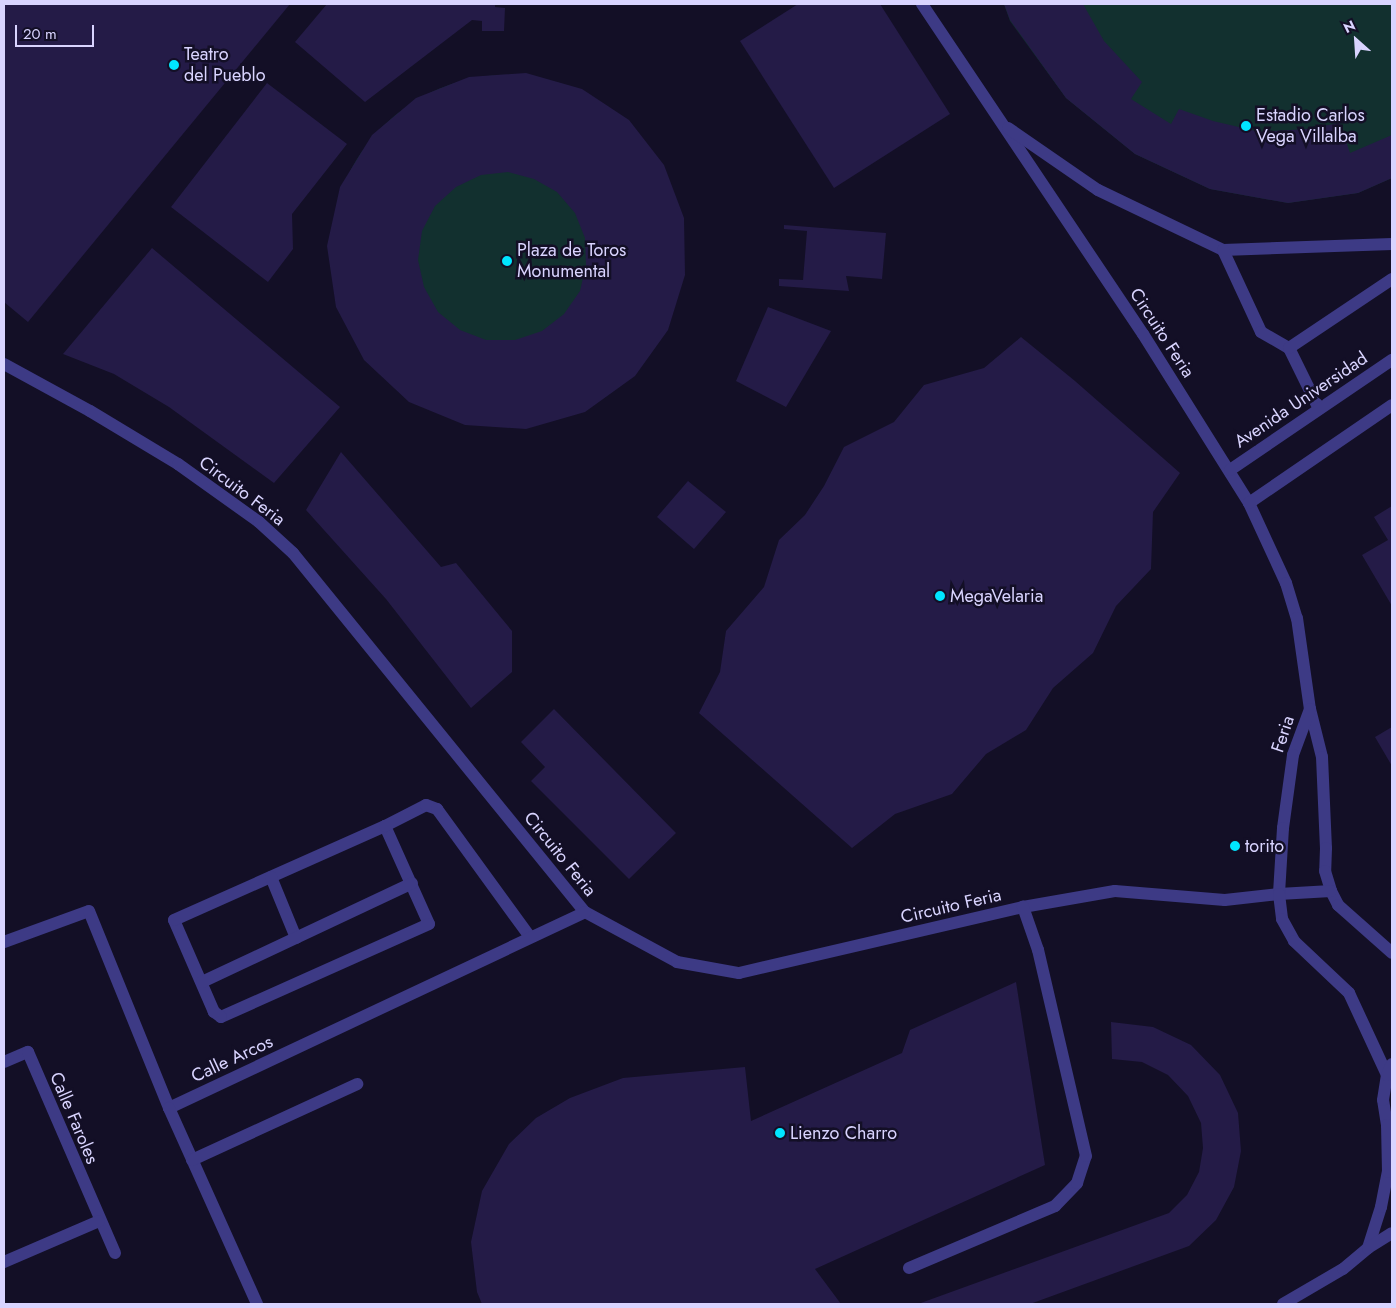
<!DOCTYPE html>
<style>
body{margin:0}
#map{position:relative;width:1396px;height:1308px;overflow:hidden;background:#130f26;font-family:Jost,sans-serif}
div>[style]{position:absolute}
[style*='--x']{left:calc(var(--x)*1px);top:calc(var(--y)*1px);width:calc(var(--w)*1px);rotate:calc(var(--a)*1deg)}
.green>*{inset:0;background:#12302f}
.round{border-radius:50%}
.building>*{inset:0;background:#241b47}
.minor>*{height:12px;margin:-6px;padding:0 6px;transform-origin:6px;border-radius:6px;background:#3d3a85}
.dots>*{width:14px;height:14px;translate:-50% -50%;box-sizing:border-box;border:2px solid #130f26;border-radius:50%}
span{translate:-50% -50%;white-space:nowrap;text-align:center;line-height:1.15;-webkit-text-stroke:5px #130f26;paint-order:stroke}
.poi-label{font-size:18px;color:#d9d4ff}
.left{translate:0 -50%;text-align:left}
.street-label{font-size:18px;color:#d9d4ff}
.frame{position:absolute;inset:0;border:5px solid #d9d4ff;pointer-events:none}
.north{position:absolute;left:1331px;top:15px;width:50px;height:50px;-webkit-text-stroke:4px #130f26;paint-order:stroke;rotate:334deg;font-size:14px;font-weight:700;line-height:20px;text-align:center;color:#d9d4ff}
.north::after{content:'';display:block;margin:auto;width:18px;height:22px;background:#d9d4ff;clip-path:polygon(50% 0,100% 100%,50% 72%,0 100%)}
.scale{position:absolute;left:15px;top:25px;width:79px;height:22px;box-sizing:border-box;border:2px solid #d9d4ff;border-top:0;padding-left:6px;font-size:15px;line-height:18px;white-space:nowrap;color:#d9d4ff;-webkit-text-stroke:4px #130f26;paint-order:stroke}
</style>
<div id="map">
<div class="green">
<div style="clip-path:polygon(1004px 4px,1392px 4px,1392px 178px,1358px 193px,1288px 203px,1210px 189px,1135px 154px,1066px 98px,1010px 21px)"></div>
<div class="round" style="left:331px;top:75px;width:352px;height:352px"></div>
</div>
<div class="building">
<div style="clip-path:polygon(4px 4px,290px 4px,28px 322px,4px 302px)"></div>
<div style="clip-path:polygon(327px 4px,495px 4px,495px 7px,505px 8px,504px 31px,482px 31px,482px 21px,472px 20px,365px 102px,295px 42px)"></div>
<div style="clip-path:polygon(798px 4px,880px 4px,950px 114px,834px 188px,740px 41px)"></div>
<div style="clip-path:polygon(1004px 4px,1083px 4px,1104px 41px,1142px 82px,1131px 99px,1171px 124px,1179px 109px,1213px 121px,1260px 132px,1306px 129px,1340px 123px,1350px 153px,1392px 135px,1392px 178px,1358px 193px,1288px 203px,1210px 189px,1135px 154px,1066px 98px,1010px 20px)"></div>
<div style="clip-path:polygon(evenodd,526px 73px,582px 89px,629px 120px,664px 165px,684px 218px,685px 275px,668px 330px,635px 376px,585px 412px,526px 429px,465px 425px,409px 402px,364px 360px,336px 307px,327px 246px,340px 187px,372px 135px,416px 98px,469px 77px,526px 73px,508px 172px,534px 179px,557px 192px,575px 213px,585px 238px,586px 265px,580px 291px,564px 314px,542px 331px,515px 340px,486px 340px,460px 330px,438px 312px,424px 287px,418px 260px,422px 231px,435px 206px,456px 187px,481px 175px,508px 172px)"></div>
<div style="clip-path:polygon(267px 83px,347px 144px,292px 214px,293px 249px,268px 282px,171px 207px)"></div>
<div style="clip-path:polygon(784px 225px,886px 233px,882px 279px,846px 276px,849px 291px,779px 286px,779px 279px,803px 280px,807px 231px,784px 229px)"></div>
<div style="clip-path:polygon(152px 248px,340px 407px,274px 483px,169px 407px,114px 374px,63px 354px)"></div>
<div style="clip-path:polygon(768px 307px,831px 331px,786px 407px,736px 381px)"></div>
<div style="clip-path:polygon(1021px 337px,1075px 381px,1180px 473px,1153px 512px,1151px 569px,1116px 606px,1093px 653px,1053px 688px,1026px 730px,986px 754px,952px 794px,895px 814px,852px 848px,699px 713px,720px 672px,726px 631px,764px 587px,779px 540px,805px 515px,824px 486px,844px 447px,894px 422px,924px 385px,984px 368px)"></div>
<div style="clip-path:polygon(341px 452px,441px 567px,456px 563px,512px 631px,512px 672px,471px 708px,386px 599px,306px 510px)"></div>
<div style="clip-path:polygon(688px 481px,726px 512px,694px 549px,657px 517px)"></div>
<div style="clip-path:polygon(1392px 506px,1392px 606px,1362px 555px,1388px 540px,1374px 517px)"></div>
<div style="clip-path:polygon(554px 709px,676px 833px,629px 879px,531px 781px,545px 767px,521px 742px)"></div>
<div style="clip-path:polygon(1392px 727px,1392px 766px,1375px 737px)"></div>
<div style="clip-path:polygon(1016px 982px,1045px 1165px,815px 1269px,841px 1304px,482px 1304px,477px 1292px,471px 1242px,482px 1191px,509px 1144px,536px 1118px,570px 1098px,623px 1078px,745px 1067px,751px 1121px,902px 1053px,910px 1030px)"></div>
<div style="clip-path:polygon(1111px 1022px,1153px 1027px,1191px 1045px,1220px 1075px,1238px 1113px,1241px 1151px,1234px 1187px,1216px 1220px,1189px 1246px,1030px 1304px,918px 1304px,1169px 1213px,1187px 1195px,1199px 1172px,1203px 1148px,1201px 1123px,1188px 1096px,1168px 1075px,1142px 1062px,1112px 1059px)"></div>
</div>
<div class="minor">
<div style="--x:922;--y:4;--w:397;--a:56.2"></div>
<div style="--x:1143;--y:334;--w:199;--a:57.9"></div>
<div style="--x:1249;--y:503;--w:88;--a:65.2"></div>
<div style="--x:1286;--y:583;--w:37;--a:73"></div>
<div style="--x:1297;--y:618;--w:92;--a:81.9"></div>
<div style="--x:1310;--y:709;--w:49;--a:76"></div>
<div style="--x:1322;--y:757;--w:91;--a:87.5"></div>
<div style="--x:1326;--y:848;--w:23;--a:92"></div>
<div style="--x:1325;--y:871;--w:21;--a:73"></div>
<div style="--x:1331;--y:891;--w:16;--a:63"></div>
<div style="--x:1338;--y:905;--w:72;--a:41.6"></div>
<div style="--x:1008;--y:128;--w:109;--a:34.6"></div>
<div style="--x:1098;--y:190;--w:139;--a:25.6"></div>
<div style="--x:1223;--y:250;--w:169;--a:-2"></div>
<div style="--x:1223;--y:250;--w:90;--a:65.1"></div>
<div style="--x:1261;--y:332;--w:32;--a:30"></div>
<div style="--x:1289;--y:348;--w:68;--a:63.8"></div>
<div style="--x:1289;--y:348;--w:124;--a:-33.8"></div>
<div style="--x:4;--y:364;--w:98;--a:28.7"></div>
<div style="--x:90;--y:411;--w:103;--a:31.1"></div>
<div style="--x:178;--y:464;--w:100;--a:35.6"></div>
<div style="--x:259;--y:522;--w:46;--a:42.4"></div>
<div style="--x:293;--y:553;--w:463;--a:50.9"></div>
<div style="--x:585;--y:912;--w:105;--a:28.5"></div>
<div style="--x:677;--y:962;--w:63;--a:10.1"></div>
<div style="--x:739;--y:973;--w:292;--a:-13.1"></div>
<div style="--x:1023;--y:907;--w:93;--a:-9.9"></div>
<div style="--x:1115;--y:891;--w:110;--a:4.7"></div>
<div style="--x:1225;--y:900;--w:54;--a:-6.3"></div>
<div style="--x:1279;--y:894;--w:52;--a:-3.3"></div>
<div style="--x:1230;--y:470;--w:196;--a:-34.2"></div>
<div style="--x:1249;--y:503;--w:173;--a:-34.4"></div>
<div style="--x:1310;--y:709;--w:49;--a:110.3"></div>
<div style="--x:1293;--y:755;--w:74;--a:97.8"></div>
<div style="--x:1283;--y:828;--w:66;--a:93.5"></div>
<div style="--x:1279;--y:894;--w:25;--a:83"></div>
<div style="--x:1282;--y:919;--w:25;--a:61"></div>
<div style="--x:1294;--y:941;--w:76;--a:43.4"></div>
<div style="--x:1349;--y:993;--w:90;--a:65.1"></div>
<div style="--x:385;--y:826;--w:107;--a:65.8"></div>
<div style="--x:429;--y:924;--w:228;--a:155.9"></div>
<div style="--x:221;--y:1017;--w:9;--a:-144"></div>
<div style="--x:214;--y:1012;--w:100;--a:-113.5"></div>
<div style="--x:174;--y:920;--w:231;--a:-24"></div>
<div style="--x:385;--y:826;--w:46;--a:-27.1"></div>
<div style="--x:426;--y:805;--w:12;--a:20"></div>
<div style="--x:437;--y:809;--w:158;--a:54"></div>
<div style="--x:271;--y:877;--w:66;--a:67.7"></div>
<div style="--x:4;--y:942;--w:90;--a:-20"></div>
<div style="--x:89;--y:911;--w:213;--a:67.9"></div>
<div style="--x:169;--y:1108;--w:460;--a:-25.2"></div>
<div style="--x:202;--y:982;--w:232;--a:-25.2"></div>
<div style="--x:4;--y:1062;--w:26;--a:-23"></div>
<div style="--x:28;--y:1052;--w:219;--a:66.6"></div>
<div style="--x:169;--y:1108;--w:215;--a:65.8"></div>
<div style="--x:1391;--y:1132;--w:8;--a:-120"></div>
<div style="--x:1387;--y:1125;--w:25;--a:-99"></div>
<div style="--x:1383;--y:1100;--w:25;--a:-81"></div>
<div style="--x:1387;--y:1075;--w:12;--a:-66"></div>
<div style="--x:192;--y:1160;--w:182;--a:-24.7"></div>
<div style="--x:1368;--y:1248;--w:43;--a:-72.4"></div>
<div style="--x:1381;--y:1207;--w:36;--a:-79"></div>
<div style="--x:1388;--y:1172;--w:47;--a:-91.2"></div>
<div style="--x:4;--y:1262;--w:103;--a:-23.3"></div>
<div style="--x:909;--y:1268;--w:159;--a:-23"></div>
<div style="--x:1055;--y:1206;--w:32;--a:-46"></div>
<div style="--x:1077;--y:1183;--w:28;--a:-72"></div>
<div style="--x:1086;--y:1156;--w:212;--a:-103.1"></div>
<div style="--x:1038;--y:950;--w:46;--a:-109.2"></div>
<div style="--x:1283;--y:1304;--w:69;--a:-30.3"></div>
<div style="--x:1343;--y:1269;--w:33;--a:-40"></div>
<div style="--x:1368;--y:1248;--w:28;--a:-32"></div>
</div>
<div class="dots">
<div style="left:174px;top:65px;background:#00e5ff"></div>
<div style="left:1246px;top:126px;background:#00e5ff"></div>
<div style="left:507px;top:261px;background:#00e5ff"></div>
<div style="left:940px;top:596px;background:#00e5ff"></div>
<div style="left:1235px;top:846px;background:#00e5ff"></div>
<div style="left:780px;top:1133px;background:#00e5ff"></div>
</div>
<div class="poi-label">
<span class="left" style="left:184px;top:65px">Teatro<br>del Pueblo</span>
<span class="left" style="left:1256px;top:126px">Estadio Carlos<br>Vega Villalba</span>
<span class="left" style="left:517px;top:261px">Plaza de Toros<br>Monumental</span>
<span class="left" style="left:950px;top:596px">MegaVelaria</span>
<span class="left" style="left:1245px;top:846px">torito</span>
<span class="left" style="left:790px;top:1133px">Lienzo Charro</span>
</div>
<div class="street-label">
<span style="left:1162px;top:333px;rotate:57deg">Circuito Feria</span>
<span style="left:1301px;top:400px;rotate:-34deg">Avenida Universidad</span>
<span style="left:242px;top:491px;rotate:37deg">Circuito Feria</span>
<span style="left:1283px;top:734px;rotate:-72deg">Feria</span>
<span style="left:560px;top:854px;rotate:51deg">Circuito Feria</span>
<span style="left:951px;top:906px;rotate:-13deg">Circuito Feria</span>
<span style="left:232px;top:1059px;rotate:-25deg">Calle Arcos</span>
<span style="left:74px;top:1118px;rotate:67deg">Calle Faroles</span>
</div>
<div class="frame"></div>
<div class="north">N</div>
<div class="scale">20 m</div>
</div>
